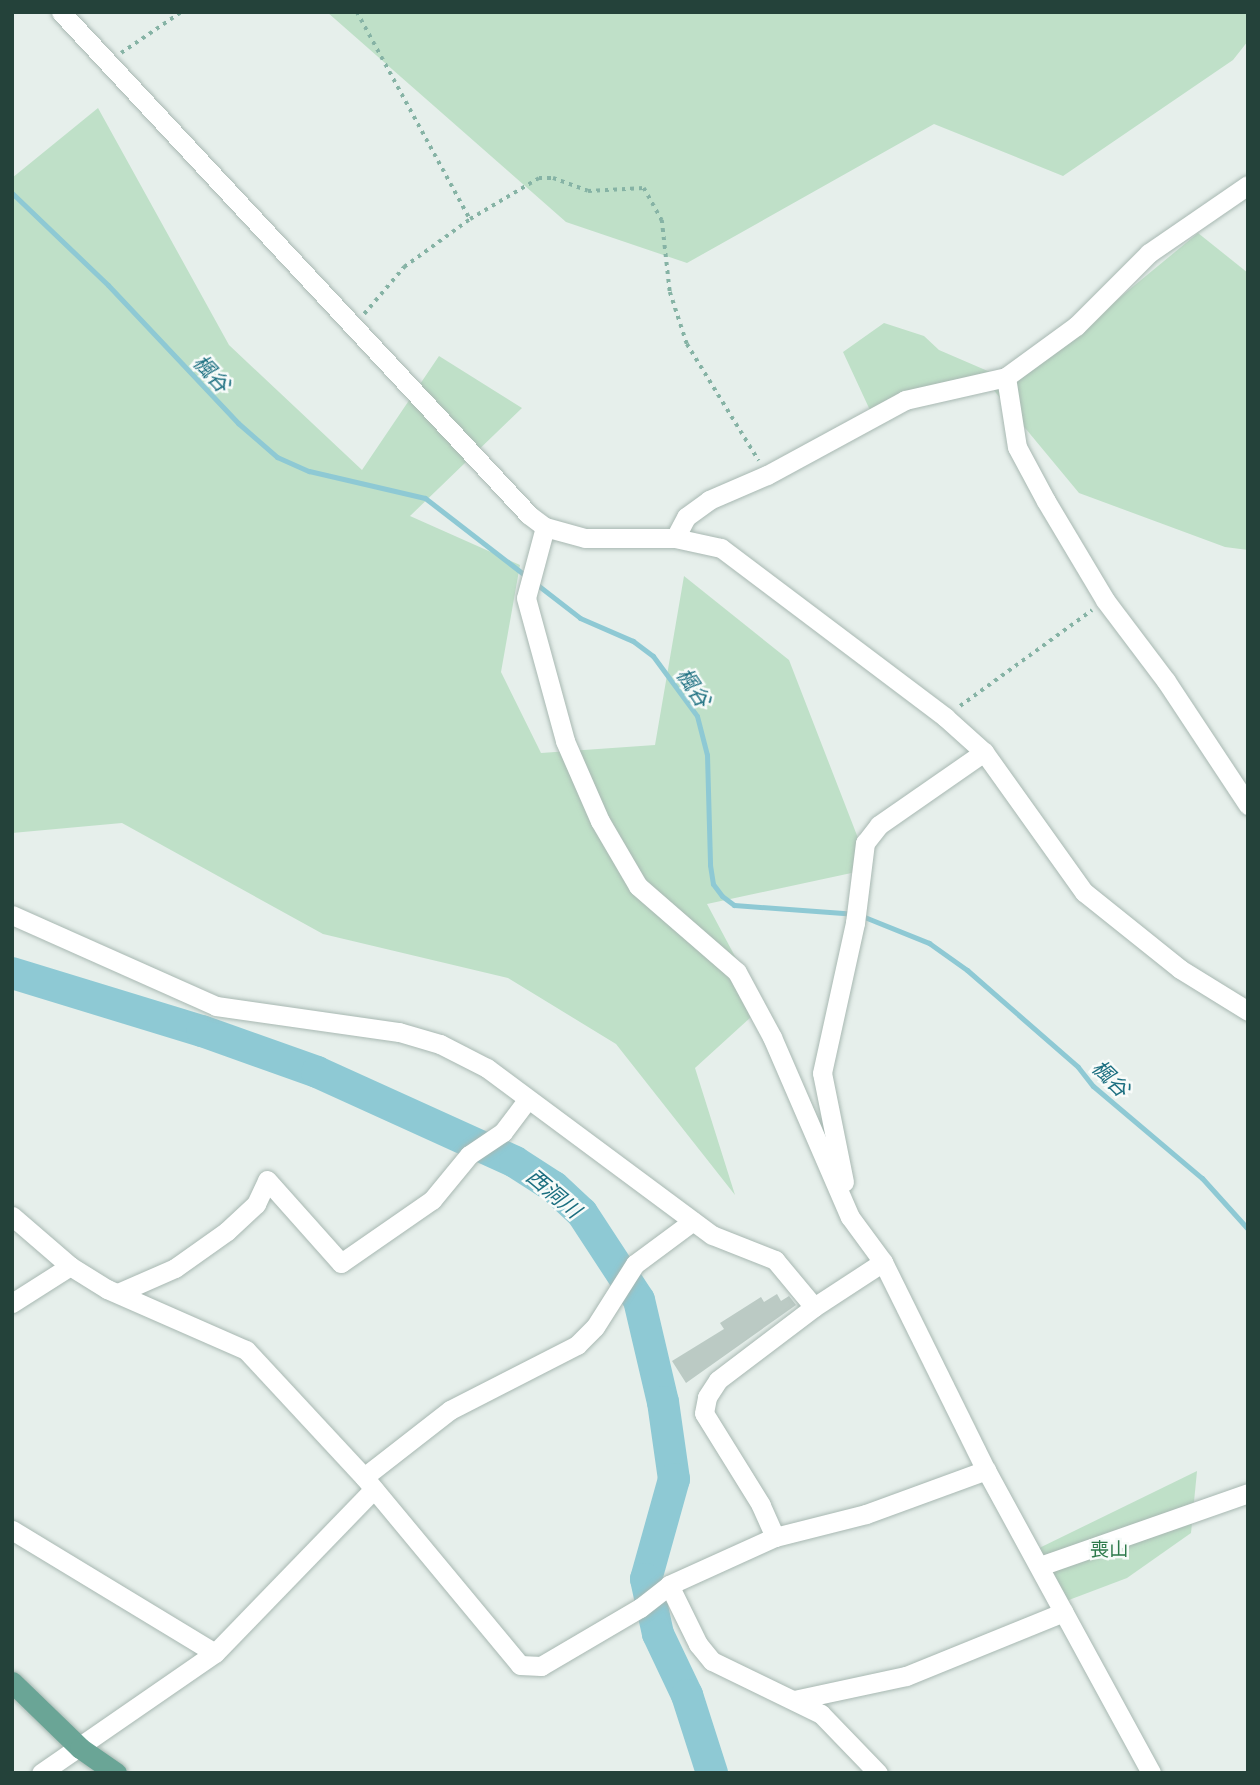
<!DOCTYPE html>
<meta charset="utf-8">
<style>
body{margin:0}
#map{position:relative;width:1260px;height:1785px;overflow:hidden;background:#e6efeb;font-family:Barlow,"Noto Sans JP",sans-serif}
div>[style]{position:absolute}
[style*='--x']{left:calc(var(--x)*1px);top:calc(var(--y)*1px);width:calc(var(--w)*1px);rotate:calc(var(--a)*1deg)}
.green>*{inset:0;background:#bfe0c8}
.stream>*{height:5px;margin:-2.5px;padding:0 2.5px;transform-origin:2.5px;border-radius:2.5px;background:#8ec9d4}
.river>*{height:32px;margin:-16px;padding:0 16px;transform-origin:16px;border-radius:16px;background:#8ec9d4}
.building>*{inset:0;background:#bbcac4}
.path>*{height:3.5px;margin-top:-1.75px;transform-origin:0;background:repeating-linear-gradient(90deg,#86b3a5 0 3.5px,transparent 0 8.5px)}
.roads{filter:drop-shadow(0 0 2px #a8b8b2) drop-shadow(0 0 2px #a8b8b2)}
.minor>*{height:19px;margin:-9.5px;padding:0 9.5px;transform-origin:9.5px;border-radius:9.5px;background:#fff}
.major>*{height:21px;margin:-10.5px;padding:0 10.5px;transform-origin:10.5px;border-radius:10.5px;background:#6aa596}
span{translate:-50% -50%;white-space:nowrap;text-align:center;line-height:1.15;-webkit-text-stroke:5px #f7fbf9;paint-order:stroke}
.park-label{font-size:19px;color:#2d7a4b}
.water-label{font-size:21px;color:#1c6f80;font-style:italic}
.frame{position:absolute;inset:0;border:14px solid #24423a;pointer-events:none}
</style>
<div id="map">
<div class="green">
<div style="clip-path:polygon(327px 12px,1248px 12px,1248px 41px,1233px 60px,1063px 176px,934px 124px,687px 263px,566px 222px)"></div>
<div style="clip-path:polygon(98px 108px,229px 345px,362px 470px,439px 356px,522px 408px,410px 516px,520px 565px,501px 672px,541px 753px,655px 745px,684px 576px,789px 660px,870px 869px,707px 904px,762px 1007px,695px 1068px,735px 1195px,616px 1044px,508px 978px,323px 934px,122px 823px,12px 833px,12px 178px)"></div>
<div style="clip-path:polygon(1198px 233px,1248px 273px,1248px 550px,1225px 547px,1079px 493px,987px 382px,1038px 365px)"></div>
<div style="clip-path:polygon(884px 323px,924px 336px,939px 350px,997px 375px,875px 421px,843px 352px)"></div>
<div style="clip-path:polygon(1197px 1471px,1191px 1533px,1127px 1578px,1053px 1606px,1029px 1553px)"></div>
</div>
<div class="stream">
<div style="--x:12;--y:193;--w:133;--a:43.8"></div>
<div style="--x:108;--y:285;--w:190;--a:46.7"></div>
<div style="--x:238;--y:423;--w:52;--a:41.1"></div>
<div style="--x:277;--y:457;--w:35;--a:24"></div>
<div style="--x:309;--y:471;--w:119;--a:13.1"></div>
<div style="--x:425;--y:498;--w:196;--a:37.7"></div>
<div style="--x:580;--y:618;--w:58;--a:23.5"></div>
<div style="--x:633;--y:641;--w:25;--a:37"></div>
<div style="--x:653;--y:656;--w:74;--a:53.7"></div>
<div style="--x:697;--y:716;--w:40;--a:75.6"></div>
<div style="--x:707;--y:755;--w:110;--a:88.4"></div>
<div style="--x:710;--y:865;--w:19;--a:81"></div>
<div style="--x:713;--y:884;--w:15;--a:53"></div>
<div style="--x:722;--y:896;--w:15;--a:37"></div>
<div style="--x:734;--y:905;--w:123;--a:4.2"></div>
<div style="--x:857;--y:914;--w:78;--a:21.9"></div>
<div style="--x:929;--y:943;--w:47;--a:35.4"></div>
<div style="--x:967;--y:970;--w:147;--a:41.1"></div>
<div style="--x:1078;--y:1067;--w:24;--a:52"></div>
<div style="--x:1093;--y:1086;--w:143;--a:40.2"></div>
<div style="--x:1202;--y:1178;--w:69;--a:48"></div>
</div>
<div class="river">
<div style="--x:12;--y:973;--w:199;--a:17"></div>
<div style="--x:202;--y:1031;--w:122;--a:19.6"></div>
<div style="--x:317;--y:1072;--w:217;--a:24.4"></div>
<div style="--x:515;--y:1162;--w:46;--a:32.7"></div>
<div style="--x:554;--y:1187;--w:38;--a:43"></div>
<div style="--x:582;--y:1213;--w:104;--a:56.8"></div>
<div style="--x:639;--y:1300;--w:105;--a:76.8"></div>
<div style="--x:663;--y:1402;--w:78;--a:81.9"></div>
<div style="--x:674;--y:1479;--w:104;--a:105.6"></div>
<div style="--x:646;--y:1579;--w:56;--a:77.7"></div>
<div style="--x:658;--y:1634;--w:68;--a:64.6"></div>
<div style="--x:687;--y:1695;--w:82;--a:72.2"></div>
</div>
<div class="building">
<div style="clip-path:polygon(777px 1294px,781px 1301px,789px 1296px,796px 1305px,686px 1383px,672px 1361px,724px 1329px,720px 1323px,761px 1297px,764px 1302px)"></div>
</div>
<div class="path">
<div style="--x:357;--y:12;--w:236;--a:61.4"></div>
<div style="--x:121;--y:53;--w:73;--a:-34.3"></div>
<div style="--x:364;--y:314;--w:62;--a:-49.6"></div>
<div style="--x:404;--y:267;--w:82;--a:-36"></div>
<div style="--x:470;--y:219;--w:80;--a:-30.7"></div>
<div style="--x:539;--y:178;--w:14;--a:0"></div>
<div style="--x:553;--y:178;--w:37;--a:20"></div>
<div style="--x:588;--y:191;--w:56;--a:-3.1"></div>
<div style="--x:644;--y:188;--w:37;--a:61"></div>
<div style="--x:662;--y:220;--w:72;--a:83.7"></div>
<div style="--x:670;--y:292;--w:55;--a:71.9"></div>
<div style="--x:687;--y:344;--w:137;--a:58.4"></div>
<div style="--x:960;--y:706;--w:163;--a:-36"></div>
</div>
<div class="roads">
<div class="minor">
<div style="--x:61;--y:12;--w:687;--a:47.06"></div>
<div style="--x:529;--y:515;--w:20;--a:37"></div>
<div style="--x:545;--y:527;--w:41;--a:15.4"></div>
<div style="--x:585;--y:538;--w:90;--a:0"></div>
<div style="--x:675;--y:538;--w:47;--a:12.3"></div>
<div style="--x:721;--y:548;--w:281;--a:37"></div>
<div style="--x:945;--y:717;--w:52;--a:41.9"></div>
<div style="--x:984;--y:752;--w:172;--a:54.5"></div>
<div style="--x:1084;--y:892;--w:123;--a:38.7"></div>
<div style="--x:1180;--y:969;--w:80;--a:31.7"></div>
<div style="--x:1006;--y:377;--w:71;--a:81.1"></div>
<div style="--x:1017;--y:447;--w:61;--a:61.8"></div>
<div style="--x:1046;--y:501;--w:115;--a:59.2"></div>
<div style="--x:1105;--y:600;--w:101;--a:53"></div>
<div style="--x:1166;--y:681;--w:149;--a:56.5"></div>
<div style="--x:545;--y:527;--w:73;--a:105"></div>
<div style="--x:526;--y:598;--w:148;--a:74.7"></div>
<div style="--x:565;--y:741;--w:87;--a:66.4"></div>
<div style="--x:600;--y:821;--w:75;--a:59.7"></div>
<div style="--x:638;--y:886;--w:131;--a:41"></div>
<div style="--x:737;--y:972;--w:74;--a:61.7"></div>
<div style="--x:772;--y:1037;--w:196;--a:66.6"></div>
<div style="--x:850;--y:1217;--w:56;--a:53.7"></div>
<div style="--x:883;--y:1262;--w:232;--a:63.7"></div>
<div style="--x:986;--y:1470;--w:345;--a:61.4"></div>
<div style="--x:675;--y:538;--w:24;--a:-62"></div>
<div style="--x:686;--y:517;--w:29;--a:-36"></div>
<div style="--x:709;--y:500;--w:63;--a:-23.3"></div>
<div style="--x:767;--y:475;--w:157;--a:-28.5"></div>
<div style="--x:905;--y:400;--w:104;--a:-12.8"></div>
<div style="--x:1006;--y:377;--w:87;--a:-36.1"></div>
<div style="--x:1076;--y:326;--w:103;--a:-45"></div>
<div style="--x:1149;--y:253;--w:120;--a:-34.5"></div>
<div style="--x:12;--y:915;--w:223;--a:24"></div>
<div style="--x:216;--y:1006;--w:185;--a:8.1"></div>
<div style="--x:399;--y:1032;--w:43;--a:16.3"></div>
<div style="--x:440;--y:1044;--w:53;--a:27.1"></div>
<div style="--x:487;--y:1068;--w:280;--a:36.6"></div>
<div style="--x:712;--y:1235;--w:68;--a:21.6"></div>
<div style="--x:775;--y:1260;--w:61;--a:50.3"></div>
<div style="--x:844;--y:1182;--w:111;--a:-101.4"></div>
<div style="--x:822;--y:1073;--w:154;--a:-77.6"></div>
<div style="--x:855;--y:923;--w:81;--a:-82.9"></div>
<div style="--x:865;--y:843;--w:23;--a:-52"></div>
<div style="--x:879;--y:825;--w:128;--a:-34.8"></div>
<div style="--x:12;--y:1216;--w:77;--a:40.8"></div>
<div style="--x:70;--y:1266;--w:44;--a:31.9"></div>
<div style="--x:107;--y:1289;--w:152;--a:23.7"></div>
<div style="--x:246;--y:1350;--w:173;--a:47.1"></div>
<div style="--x:364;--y:1477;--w:244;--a:50.3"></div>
<div style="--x:520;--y:1665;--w:21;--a:3"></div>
<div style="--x:541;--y:1666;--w:115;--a:-30.4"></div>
<div style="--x:640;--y:1608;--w:37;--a:-38"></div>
<div style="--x:669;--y:1585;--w:116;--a:-24.4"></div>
<div style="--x:775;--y:1537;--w:94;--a:-14.2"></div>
<div style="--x:866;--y:1514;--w:128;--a:-20.1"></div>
<div style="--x:118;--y:1293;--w:62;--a:-23.7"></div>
<div style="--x:175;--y:1268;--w:64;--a:-35.4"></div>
<div style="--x:227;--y:1231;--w:40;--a:-43"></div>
<div style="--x:256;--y:1204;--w:26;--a:-65"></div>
<div style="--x:267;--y:1180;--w:111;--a:48.3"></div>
<div style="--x:341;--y:1263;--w:111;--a:-34.7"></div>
<div style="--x:432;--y:1200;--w:58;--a:-50.6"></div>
<div style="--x:469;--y:1155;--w:41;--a:-34.1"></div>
<div style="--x:503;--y:1132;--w:39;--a:-53"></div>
<div style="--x:12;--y:1303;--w:69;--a:-32.5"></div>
<div style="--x:364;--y:1477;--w:109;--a:-37.9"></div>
<div style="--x:450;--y:1410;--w:143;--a:-27.1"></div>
<div style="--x:577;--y:1345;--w:25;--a:-45"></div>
<div style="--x:595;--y:1327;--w:75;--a:-57.6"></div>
<div style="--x:635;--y:1264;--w:72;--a:-36.6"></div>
<div style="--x:12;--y:1530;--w:237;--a:31.2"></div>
<div style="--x:775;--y:1537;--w:35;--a:-114"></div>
<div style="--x:761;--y:1505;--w:108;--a:-121.8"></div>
<div style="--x:704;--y:1413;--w:16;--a:-79"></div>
<div style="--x:707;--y:1397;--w:20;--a:-57"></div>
<div style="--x:718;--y:1380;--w:121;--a:-37.2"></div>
<div style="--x:814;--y:1307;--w:82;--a:-33.1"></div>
<div style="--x:1040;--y:1566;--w:220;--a:-19.3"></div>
<div style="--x:669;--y:1585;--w:66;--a:63.8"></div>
<div style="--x:698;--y:1644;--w:22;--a:51"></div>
<div style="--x:712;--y:1661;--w:121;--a:25.9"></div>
<div style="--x:821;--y:1714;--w:82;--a:46"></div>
<div style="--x:794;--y:1700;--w:115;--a:-12.1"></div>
<div style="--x:906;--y:1676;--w:170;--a:-22.1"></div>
<div style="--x:41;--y:1773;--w:211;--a:-34.6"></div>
<div style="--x:215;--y:1653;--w:228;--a:-45.9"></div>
</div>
<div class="major">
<div style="--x:12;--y:1682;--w:95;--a:44.1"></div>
<div style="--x:80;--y:1748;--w:44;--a:34.8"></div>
</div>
</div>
<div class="park-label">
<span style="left:1109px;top:1549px">喪山</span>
</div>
<div class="water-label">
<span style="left:212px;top:373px;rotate:47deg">楓谷</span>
<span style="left:694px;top:687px;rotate:56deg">楓谷</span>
<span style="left:1111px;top:1078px;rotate:44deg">楓谷</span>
<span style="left:554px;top:1193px;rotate:40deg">西洞川</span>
</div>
<div class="frame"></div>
</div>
